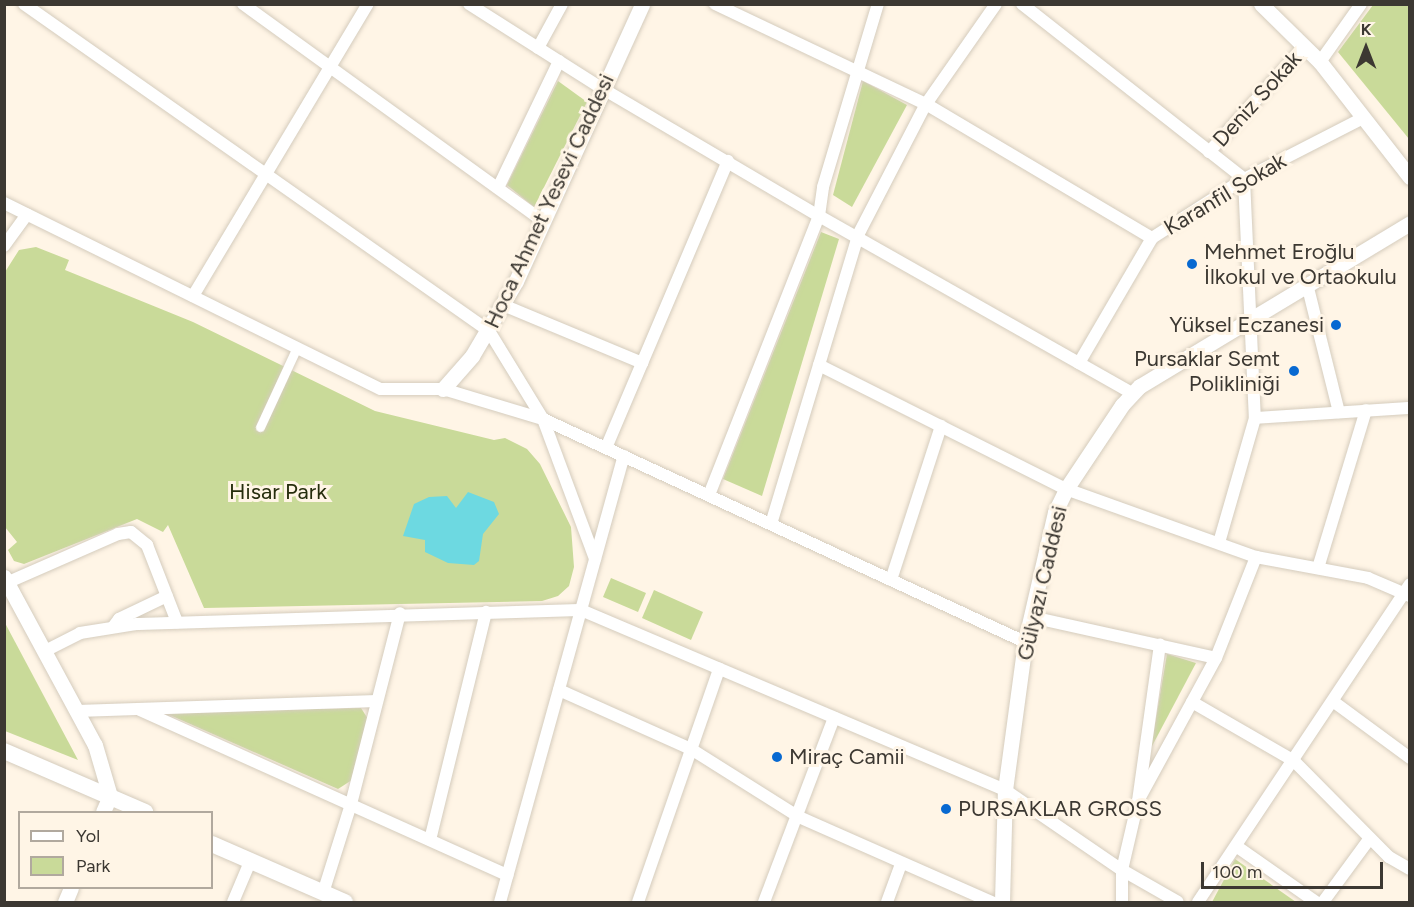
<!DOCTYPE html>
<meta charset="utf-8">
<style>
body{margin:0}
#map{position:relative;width:1414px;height:907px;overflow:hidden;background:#fff5e6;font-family:Figtree,sans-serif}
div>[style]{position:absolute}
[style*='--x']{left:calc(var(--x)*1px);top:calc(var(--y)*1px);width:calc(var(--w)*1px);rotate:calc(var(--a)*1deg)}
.green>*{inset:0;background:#c9da99}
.water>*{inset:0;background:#6dd9e1}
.roads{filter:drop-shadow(0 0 2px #d5ccbd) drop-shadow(0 0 2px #d5ccbd)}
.pedestrian>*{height:9px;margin:-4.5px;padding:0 4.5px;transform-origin:4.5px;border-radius:4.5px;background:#fff}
.minor>*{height:12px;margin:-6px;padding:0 6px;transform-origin:6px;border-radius:6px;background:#fff}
.tertiary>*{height:15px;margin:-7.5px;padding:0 7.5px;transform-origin:7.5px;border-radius:7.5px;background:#fff}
.secondary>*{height:16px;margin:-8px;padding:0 8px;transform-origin:8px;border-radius:8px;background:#fff}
.dots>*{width:16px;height:16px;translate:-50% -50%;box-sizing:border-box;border:3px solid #fff5e6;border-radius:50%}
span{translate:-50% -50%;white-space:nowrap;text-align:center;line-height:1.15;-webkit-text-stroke:6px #fff5e6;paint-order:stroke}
.street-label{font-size:22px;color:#3c3832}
.poi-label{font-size:22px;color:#3c3832}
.left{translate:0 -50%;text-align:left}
.right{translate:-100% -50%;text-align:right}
.park-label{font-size:22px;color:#262d0d}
.frame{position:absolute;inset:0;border:6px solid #3c3832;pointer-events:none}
.legend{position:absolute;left:18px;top:811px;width:195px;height:78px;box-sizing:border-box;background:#fff5e6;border:2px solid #b1a99e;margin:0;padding:8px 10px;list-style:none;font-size:18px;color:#3c3832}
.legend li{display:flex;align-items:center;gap:12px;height:30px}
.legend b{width:30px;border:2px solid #b1a99e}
.north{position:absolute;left:1336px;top:18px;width:60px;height:60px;-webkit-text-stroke:4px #fff5e6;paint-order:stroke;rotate:0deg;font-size:16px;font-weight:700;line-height:24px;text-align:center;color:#3c3832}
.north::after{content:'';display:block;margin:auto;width:21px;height:27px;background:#3c3832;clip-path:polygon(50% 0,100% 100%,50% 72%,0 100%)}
.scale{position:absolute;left:1201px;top:862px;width:182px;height:27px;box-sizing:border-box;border:3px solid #3c3832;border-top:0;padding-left:8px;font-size:18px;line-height:21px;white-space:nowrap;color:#3c3832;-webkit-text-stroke:4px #fff5e6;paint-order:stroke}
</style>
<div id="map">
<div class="green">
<div style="clip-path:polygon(1373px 5px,1409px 5px,1409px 139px,1338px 52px)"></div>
<div style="clip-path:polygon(558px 81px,587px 102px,534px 207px,507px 185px)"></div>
<div style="clip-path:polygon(863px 81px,907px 105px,852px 207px,833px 195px)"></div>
<div style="clip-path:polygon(821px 232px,839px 239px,762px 496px,723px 479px)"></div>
<div style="clip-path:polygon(36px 247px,69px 260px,65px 270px,193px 322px,375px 411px,494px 440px,505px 438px,527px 449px,540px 464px,571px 527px,574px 567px,569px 586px,558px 596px,542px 601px,204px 608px,168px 525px,163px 532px,137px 519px,24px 564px,14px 561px,8px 550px,17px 542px,5px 527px,5px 272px,19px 250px)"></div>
<div style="clip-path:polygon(611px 578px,646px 593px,638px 612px,603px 597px)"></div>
<div style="clip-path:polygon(654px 590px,703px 612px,691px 640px,642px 618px)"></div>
<div style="clip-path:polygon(5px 623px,78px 760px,5px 731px)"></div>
<div style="clip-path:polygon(1167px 654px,1196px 663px,1151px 748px)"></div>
<div style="clip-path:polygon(361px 708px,368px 719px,352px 780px,338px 789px,163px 712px)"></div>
<div style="clip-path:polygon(1235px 859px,1296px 902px,1212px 902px)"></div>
</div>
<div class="water">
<div style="clip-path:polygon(468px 492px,494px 502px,499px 514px,483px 534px,479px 561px,474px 565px,448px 563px,425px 552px,425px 540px,403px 536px,414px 504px,429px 497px,447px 496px,456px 508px)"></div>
</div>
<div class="roads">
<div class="pedestrian">
<div style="--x:260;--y:427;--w:88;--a:-65.2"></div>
</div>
<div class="minor">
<div style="--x:24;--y:4;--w:568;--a:35.12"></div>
<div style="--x:489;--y:331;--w:103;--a:58.5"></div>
<div style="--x:543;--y:419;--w:149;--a:69.6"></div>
<div style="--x:243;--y:4;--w:372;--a:35.9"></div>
<div style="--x:469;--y:4;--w:159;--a:32.4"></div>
<div style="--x:603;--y:89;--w:251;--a:30.5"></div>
<div style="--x:819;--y:216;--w:360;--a:29.5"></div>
<div style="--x:715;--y:4;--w:233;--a:25.4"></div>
<div style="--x:926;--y:104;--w:263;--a:30.7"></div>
<div style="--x:1022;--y:4;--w:283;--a:38.2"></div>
<div style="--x:1244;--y:179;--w:239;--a:87.4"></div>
<div style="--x:1255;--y:418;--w:130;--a:106.1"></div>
<div style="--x:538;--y:48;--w:50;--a:-61.4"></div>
<div style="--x:1320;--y:62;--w:71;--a:-54.7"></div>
<div style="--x:1209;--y:152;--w:142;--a:-47.9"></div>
<div style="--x:498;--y:188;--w:141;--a:-64.3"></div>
<div style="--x:4;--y:203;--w:420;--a:26.3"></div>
<div style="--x:381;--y:389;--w:62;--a:0"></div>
<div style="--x:443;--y:389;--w:104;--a:16.7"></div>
<div style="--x:543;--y:419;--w:531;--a:24.83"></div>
<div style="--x:4;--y:246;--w:39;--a:-54"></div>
<div style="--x:1307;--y:284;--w:132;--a:76"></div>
<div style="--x:193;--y:296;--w:340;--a:-59.1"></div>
<div style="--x:503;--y:305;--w:151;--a:22.6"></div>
<div style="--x:1079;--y:363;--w:145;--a:-59.7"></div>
<div style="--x:1152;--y:238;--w:109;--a:-32.7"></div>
<div style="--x:1244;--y:179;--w:134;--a:-27.1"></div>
<div style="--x:819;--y:365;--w:276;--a:26.7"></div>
<div style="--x:1066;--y:489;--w:202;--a:19.7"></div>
<div style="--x:1256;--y:557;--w:114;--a:10.6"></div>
<div style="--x:1368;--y:578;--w:46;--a:23.2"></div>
<div style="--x:1255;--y:418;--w:155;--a:-3.7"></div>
<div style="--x:606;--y:448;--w:312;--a:-67"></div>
<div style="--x:709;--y:495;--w:300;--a:-68.5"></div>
<div style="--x:819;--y:216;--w:29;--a:-82"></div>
<div style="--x:823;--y:187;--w:191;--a:-73.3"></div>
<div style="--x:771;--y:524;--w:302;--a:-73.2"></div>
<div style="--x:858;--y:235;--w:148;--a:-62.6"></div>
<div style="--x:926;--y:104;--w:122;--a:-55"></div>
<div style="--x:1318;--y:568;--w:165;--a:-73.1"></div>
<div style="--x:891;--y:580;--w:162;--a:-72"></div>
<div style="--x:4;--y:584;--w:124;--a:-23.7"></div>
<div style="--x:118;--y:534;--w:13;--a:-9"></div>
<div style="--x:131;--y:532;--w:21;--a:39"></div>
<div style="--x:147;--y:545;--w:83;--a:68.7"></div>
<div style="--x:1031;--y:617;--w:189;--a:12.5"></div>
<div style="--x:113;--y:627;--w:10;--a:-53"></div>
<div style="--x:119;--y:619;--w:53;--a:-25.6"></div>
<div style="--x:45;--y:651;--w:39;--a:-27"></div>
<div style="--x:80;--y:633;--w:58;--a:-9"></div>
<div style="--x:137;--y:624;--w:444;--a:-1.8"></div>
<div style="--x:581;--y:610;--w:461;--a:23"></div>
<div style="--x:1005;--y:790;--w:142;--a:34.4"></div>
<div style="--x:1122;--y:870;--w:64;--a:29.7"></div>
<div style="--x:559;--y:690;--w:145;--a:24.1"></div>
<div style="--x:691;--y:749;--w:128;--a:32.2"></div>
<div style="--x:799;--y:817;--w:211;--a:23.8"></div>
<div style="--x:1192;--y:702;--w:118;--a:30"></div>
<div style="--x:1294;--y:761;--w:135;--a:45.3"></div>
<div style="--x:1389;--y:857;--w:24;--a:30"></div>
<div style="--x:1334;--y:702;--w:94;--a:36.4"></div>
<div style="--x:140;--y:710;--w:403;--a:24.2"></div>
<div style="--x:77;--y:711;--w:300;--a:-1.9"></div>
<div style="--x:1138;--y:801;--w:163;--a:-61.4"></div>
<div style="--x:1216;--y:658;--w:109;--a:-68.4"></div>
<div style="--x:430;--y:840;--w:235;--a:-76.2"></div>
<div style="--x:1236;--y:846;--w:98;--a:35"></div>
<div style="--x:323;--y:893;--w:93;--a:-72.5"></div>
<div style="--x:351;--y:804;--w:197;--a:-75.6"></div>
<div style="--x:233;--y:902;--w:43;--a:-67"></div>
<div style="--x:500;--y:902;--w:463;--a:-74.5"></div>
<div style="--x:638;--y:902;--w:247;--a:-70.8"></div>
<div style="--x:764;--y:902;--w:197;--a:-69.2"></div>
<div style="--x:887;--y:902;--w:40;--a:-69.8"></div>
<div style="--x:1122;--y:902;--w:32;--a:-90"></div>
<div style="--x:1122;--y:870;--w:71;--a:-76.9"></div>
<div style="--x:1138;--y:801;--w:158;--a:-82"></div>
<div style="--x:1198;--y:902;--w:382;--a:-56.3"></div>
<div style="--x:1323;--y:902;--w:79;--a:-53.7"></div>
</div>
<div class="tertiary">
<div style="--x:1261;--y:4;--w:83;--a:44.5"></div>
<div style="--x:1320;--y:62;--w:146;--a:52"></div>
<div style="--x:443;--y:389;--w:44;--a:-48.7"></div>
<div style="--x:472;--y:356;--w:87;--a:-59.6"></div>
<div style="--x:516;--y:281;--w:304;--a:-65.5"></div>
<div style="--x:4;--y:577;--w:191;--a:61.6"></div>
<div style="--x:95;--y:745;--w:53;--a:73.6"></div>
<div style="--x:110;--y:796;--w:17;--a:114"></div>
<div style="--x:65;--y:902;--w:15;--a:-67"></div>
<div style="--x:1002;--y:902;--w:112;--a:-88.5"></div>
<div style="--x:1005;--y:790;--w:149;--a:-82.3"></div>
<div style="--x:1025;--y:642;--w:133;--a:-77"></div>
<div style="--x:1055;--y:512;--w:25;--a:-64"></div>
<div style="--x:1066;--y:489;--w:101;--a:-56.3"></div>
<div style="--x:1122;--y:405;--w:26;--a:-47"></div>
<div style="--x:1140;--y:386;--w:315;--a:-31.1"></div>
</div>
<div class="secondary">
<div style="--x:4;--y:751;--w:154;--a:23.4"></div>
<div style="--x:212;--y:844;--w:145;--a:23.6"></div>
</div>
</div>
<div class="dots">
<div style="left:1192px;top:264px;background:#0869d1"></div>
<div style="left:1336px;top:325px;background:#0869d1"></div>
<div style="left:1294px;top:371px;background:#0869d1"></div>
<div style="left:777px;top:757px;background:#0869d1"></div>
<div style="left:946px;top:809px;background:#0869d1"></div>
</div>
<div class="street-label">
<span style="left:1257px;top:99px;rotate:-48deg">Deniz Sokak</span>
<span style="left:1225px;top:194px;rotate:-31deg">Karanfil Sokak</span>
<span style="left:549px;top:201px;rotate:-65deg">Hoca Ahmet Yesevi Caddesi</span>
<span style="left:1042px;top:583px;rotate:-77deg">Gülyazı Caddesi</span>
</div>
<div class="poi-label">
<span class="left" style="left:1204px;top:264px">Mehmet Eroğlu<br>İlkokul ve Ortaokulu</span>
<span class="right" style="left:1324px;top:325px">Yüksel Eczanesi</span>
<span class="right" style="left:1280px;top:371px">Pursaklar Semt<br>Polikliniği</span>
<span class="left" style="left:789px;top:757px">Miraç Camii</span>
<span class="left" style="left:958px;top:809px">PURSAKLAR GROSS</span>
</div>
<div class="park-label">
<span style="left:278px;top:492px">Hisar Park</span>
</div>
<div class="frame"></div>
<ul class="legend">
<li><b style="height:8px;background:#fff"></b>Yol</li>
<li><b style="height:16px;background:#c9da99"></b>Park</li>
</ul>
<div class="north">K</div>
<div class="scale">100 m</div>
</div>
